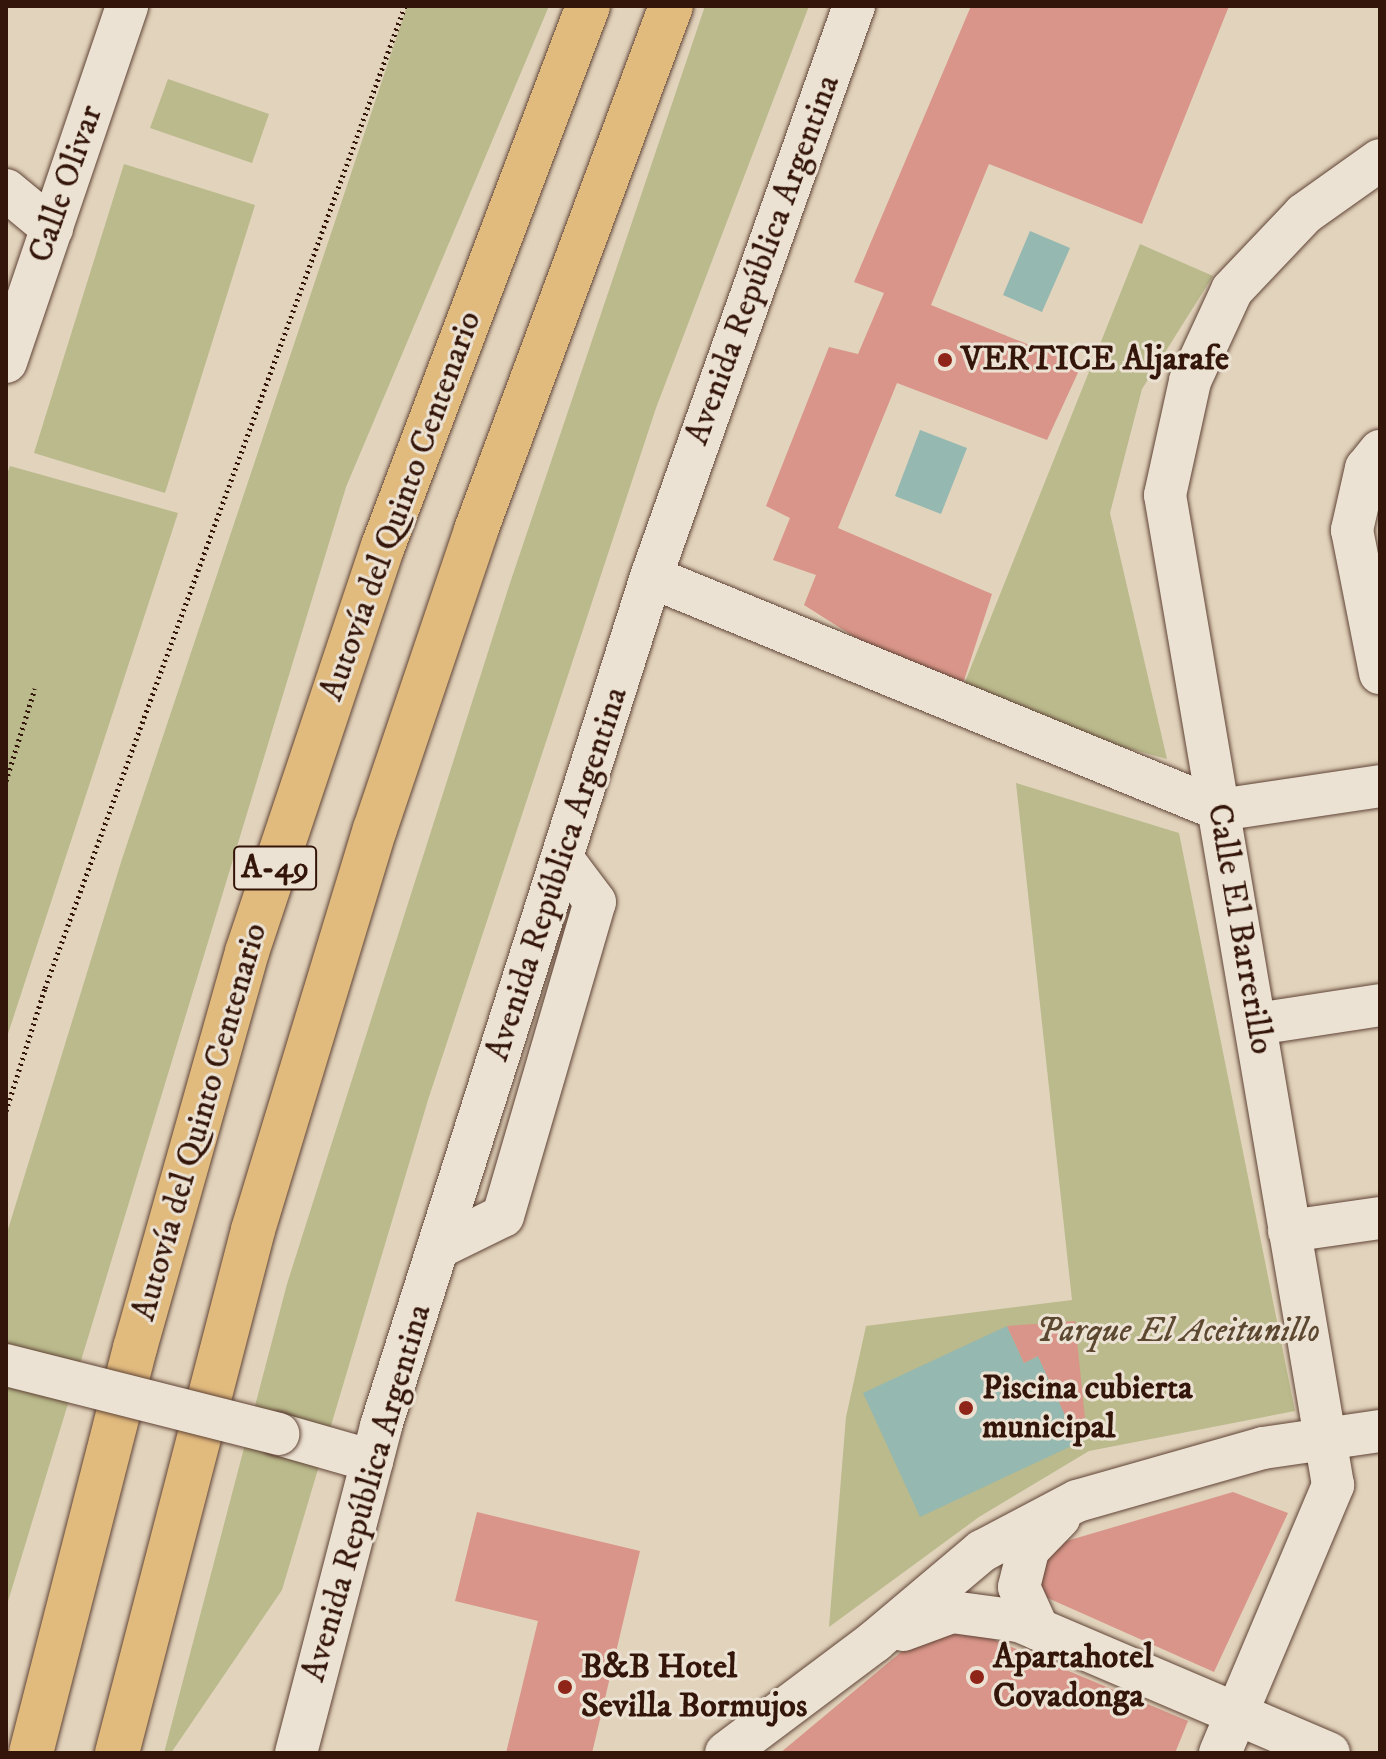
<!DOCTYPE html>
<meta charset="utf-8">
<style>
body{margin:0}
#map{position:relative;width:1386px;height:1759px;overflow:hidden;background:#e2d3bc;font-family:"IM FELL DW Pica",serif}
div>[style]{position:absolute}
[style*='--x']{left:calc(var(--x)*1px);top:calc(var(--y)*1px);width:calc(var(--w)*1px);rotate:calc(var(--a)*1deg)}
.green>*{inset:0;background:#baba8c}
.water>*{inset:0;background:#95b8b0}
.building>*{inset:0;background:#d99589}
.path>*{height:5px;margin-top:-2.5px;transform-origin:0;background:repeating-linear-gradient(90deg,#341509 0 2px,transparent 0 6px)}
.roads{filter:drop-shadow(0 0 2px #604436) drop-shadow(0 0 2px #604436)}
.minor>*{height:42px;margin:-21px;padding:0 21px;transform-origin:21px;border-radius:21px;background:#ece2d3}
.highway>*{height:44px;margin:-22px;padding:0 22px;transform-origin:22px;border-radius:22px;background:#e1ba7e}
.bridges{filter:drop-shadow(0 0 2px #604436) drop-shadow(0 0 2px #604436)}
.minor-bridge>*{height:42px;margin:-21px;padding:0 21px;transform-origin:21px;border-radius:21px;background:#ece2d3}
.dots>*{width:22px;height:22px;translate:-50% -50%;box-sizing:border-box;border:4px solid #ece2d3;border-radius:50%}
span{translate:-50% -50%;white-space:nowrap;text-align:center;line-height:1.15;-webkit-text-stroke:6px #ece2d3;paint-order:stroke}
.shield-label span{padding:2px 6px;background:#ece2d3;border:2px solid;border-radius:6px;-webkit-text-stroke-width:0}
.shield-label{font-size:32px;color:#341509;font-weight:700}
.street-label{font-size:34px;color:#341509}
.poi-label{font-size:34px;color:#341509;font-weight:700}
.left{translate:0 -50%;text-align:left}
.park-label{font-size:34px;color:#5c4730;font-style:italic}
.frame{position:absolute;inset:0;border:8px solid #341509;pointer-events:none}
</style>
<div id="map">
<div class="green">
<div style="clip-path:polygon(407px 6px,549px 6px,346px 487px,6px 1608px,6px 1236px,122px 859px)"></div>
<div style="clip-path:polygon(705px 6px,809px 6px,656px 408px,428px 1100px,282px 1590px,171px 1753px,164px 1753px,287px 1284px,509px 586px)"></div>
<div style="clip-path:polygon(168px 79px,269px 114px,252px 163px,150px 128px)"></div>
<div style="clip-path:polygon(124px 164px,255px 205px,165px 493px,34px 453px)"></div>
<div style="clip-path:polygon(1140px 244px,1213px 276px,1142px 389px,1110px 513px,1167px 759px,957px 702px)"></div>
<div style="clip-path:polygon(10px 466px,178px 513px,6px 1040px,6px 477px)"></div>
<div style="clip-path:polygon(1016px 783px,1179px 833px,1295px 1411px,1089px 1451px,979px 1517px,829px 1627px,846px 1417px,866px 1326px,1072px 1300px)"></div>
</div>
<div class="water">
<div style="clip-path:polygon(1030px 231px,1070px 248px,1042px 312px,1003px 295px)"></div>
<div style="clip-path:polygon(920px 430px,967px 448px,941px 514px,895px 496px)"></div>
<div style="clip-path:polygon(1007px 1326px,1024px 1363px,1038px 1356px,1078px 1443px,920px 1517px,863px 1393px)"></div>
</div>
<div class="building">
<div style="clip-path:polygon(971px 6px,1229px 6px,1142px 224px,989px 164px,931px 305px,1081px 366px,1047px 440px,897px 383px,838px 528px,992px 594px,957px 702px,804px 605px,816px 575px,773px 560px,790px 518px,766px 506px,829px 347px,858px 354px,884px 293px,854px 282px)"></div>
<div style="clip-path:polygon(1075px 1321px,1085px 1418px,1069px 1424px,1038px 1356px,1024px 1363px,1007px 1326px)"></div>
<div style="clip-path:polygon(1233px 1492px,1288px 1513px,1214px 1672px,1032px 1591px,1053px 1545px)"></div>
<div style="clip-path:polygon(477px 1512px,640px 1551px,592px 1753px,506px 1753px,538px 1621px,455px 1601px)"></div>
<div style="clip-path:polygon(959px 1625px,1188px 1721px,1175px 1753px,780px 1753px,913px 1642px)"></div>
</div>
<div class="path">
<div style="--x:6;--y:781;--w:97;--a:-72.7"></div>
<div style="--x:6;--y:1111;--w:129;--a:-72.4"></div>
<div style="--x:45;--y:988;--w:1046;--a:-69.87"></div>
</div>
<div class="roads">
<div class="minor">
<div style="--x:6;--y:190;--w:60;--a:39.6"></div>
<div style="--x:6;--y:362;--w:376;--a:-71.2"></div>
<div style="--x:1380;--y:451;--w:22;--a:129"></div>
<div style="--x:1366;--y:468;--w:64;--a:102.7"></div>
<div style="--x:1352;--y:530;--w:146;--a:78.9"></div>
<div style="--x:651;--y:577;--w:615;--a:22.27"></div>
<div style="--x:1220;--y:810;--w:162;--a:-8.5"></div>
<div style="--x:1256;--y:1024;--w:125;--a:-8.7"></div>
<div style="--x:1289;--y:1231;--w:92;--a:-8.1"></div>
<div style="--x:438;--y:1248;--w:72;--a:-26.2"></div>
<div style="--x:503;--y:1216;--w:327;--a:-73.7"></div>
<div style="--x:595;--y:902;--w:55;--a:-126.9"></div>
<div style="--x:278;--y:1434;--w:98;--a:16"></div>
<div style="--x:1038;--y:1629;--w:46;--a:-114.3"></div>
<div style="--x:1019;--y:1587;--w:38;--a:-76"></div>
<div style="--x:1028;--y:1550;--w:45;--a:-45.9"></div>
<div style="--x:903;--y:1630;--w:52;--a:-20.2"></div>
<div style="--x:952;--y:1612;--w:68;--a:7.7"></div>
<div style="--x:1019;--y:1621;--w:337;--a:23.1"></div>
<div style="--x:296;--y:1753;--w:338;--a:-75.4"></div>
<div style="--x:381;--y:1426;--w:891;--a:-72.36"></div>
<div style="--x:651;--y:577;--w:606;--a:-70.43"></div>
<div style="--x:726;--y:1753;--w:186;--a:-36.9"></div>
<div style="--x:875;--y:1641;--w:140;--a:-40.1"></div>
<div style="--x:982;--y:1551;--w:107;--a:-27.8"></div>
<div style="--x:1077;--y:1501;--w:193;--a:-15.9"></div>
<div style="--x:1263;--y:1448;--w:118;--a:-8.3"></div>
<div style="--x:1220;--y:1753;--w:291;--a:-67.1"></div>
<div style="--x:1333;--y:1485;--w:1004;--a:-99.63"></div>
<div style="--x:1165;--y:495;--w:117;--a:-77.6"></div>
<div style="--x:1190;--y:381;--w:100;--a:-65.2"></div>
<div style="--x:1232;--y:290;--w:105;--a:-46.5"></div>
<div style="--x:1304;--y:214;--w:93;--a:-35.4"></div>
</div>
<div class="highway">
<div style="--x:31;--y:1753;--w:418;--a:-75.6"></div>
<div style="--x:135;--y:1348;--w:412;--a:-74.2"></div>
<div style="--x:247;--y:952;--w:428;--a:-71.5"></div>
<div style="--x:383;--y:546;--w:578;--a:-69.21"></div>
<div style="--x:117;--y:1753;--w:540;--a:-75.42"></div>
<div style="--x:253;--y:1230;--w:419;--a:-73.1"></div>
<div style="--x:375;--y:829;--w:316;--a:-71.3"></div>
<div style="--x:476;--y:530;--w:559;--a:-69.59"></div>
</div>
</div>
<div class="bridges">
<div class="minor-bridge">
<div style="--x:6;--y:1365;--w:281;--a:14.2"></div>
</div>
</div>
<div class="dots">
<div style="left:945px;top:360px;background:#8f2418"></div>
<div style="left:966px;top:1408px;background:#8f2418"></div>
<div style="left:977px;top:1677px;background:#8f2418"></div>
<div style="left:565px;top:1687px;background:#8f2418"></div>
</div>
<div class="shield-label">
<span style="left:275px;top:868px">A-49</span>
</div>
<div class="street-label">
<span style="left:66px;top:184px;rotate:-71deg">Calle Olivar</span>
<span style="left:763px;top:260px;rotate:-70deg">Avenida República Argentina</span>
<span style="left:401px;top:506px;rotate:-70deg">Autovía del Quinto Centenario</span>
<span style="left:557px;top:874px;rotate:-72deg">Avenida República Argentina</span>
<span style="left:1240px;top:929px;rotate:80deg">Calle El Barrerillo</span>
<span style="left:200px;top:1122px;rotate:-74deg">Autovía del Quinto Centenario</span>
<span style="left:367px;top:1493px;rotate:-74deg">Avenida República Argentina</span>
</div>
<div class="poi-label">
<span class="left" style="left:961px;top:360px">VERTICE Aljarafe</span>
<span class="left" style="left:982px;top:1408px">Piscina cubierta<br>municipal</span>
<span class="left" style="left:993px;top:1677px">Apartahotel<br>Covadonga</span>
<span class="left" style="left:581px;top:1687px">B&amp;B Hotel<br>Sevilla Bormujos</span>
</div>
<div class="park-label">
<span style="left:1178px;top:1332px">Parque El Aceitunillo</span>
</div>
<div class="frame"></div>
</div>
